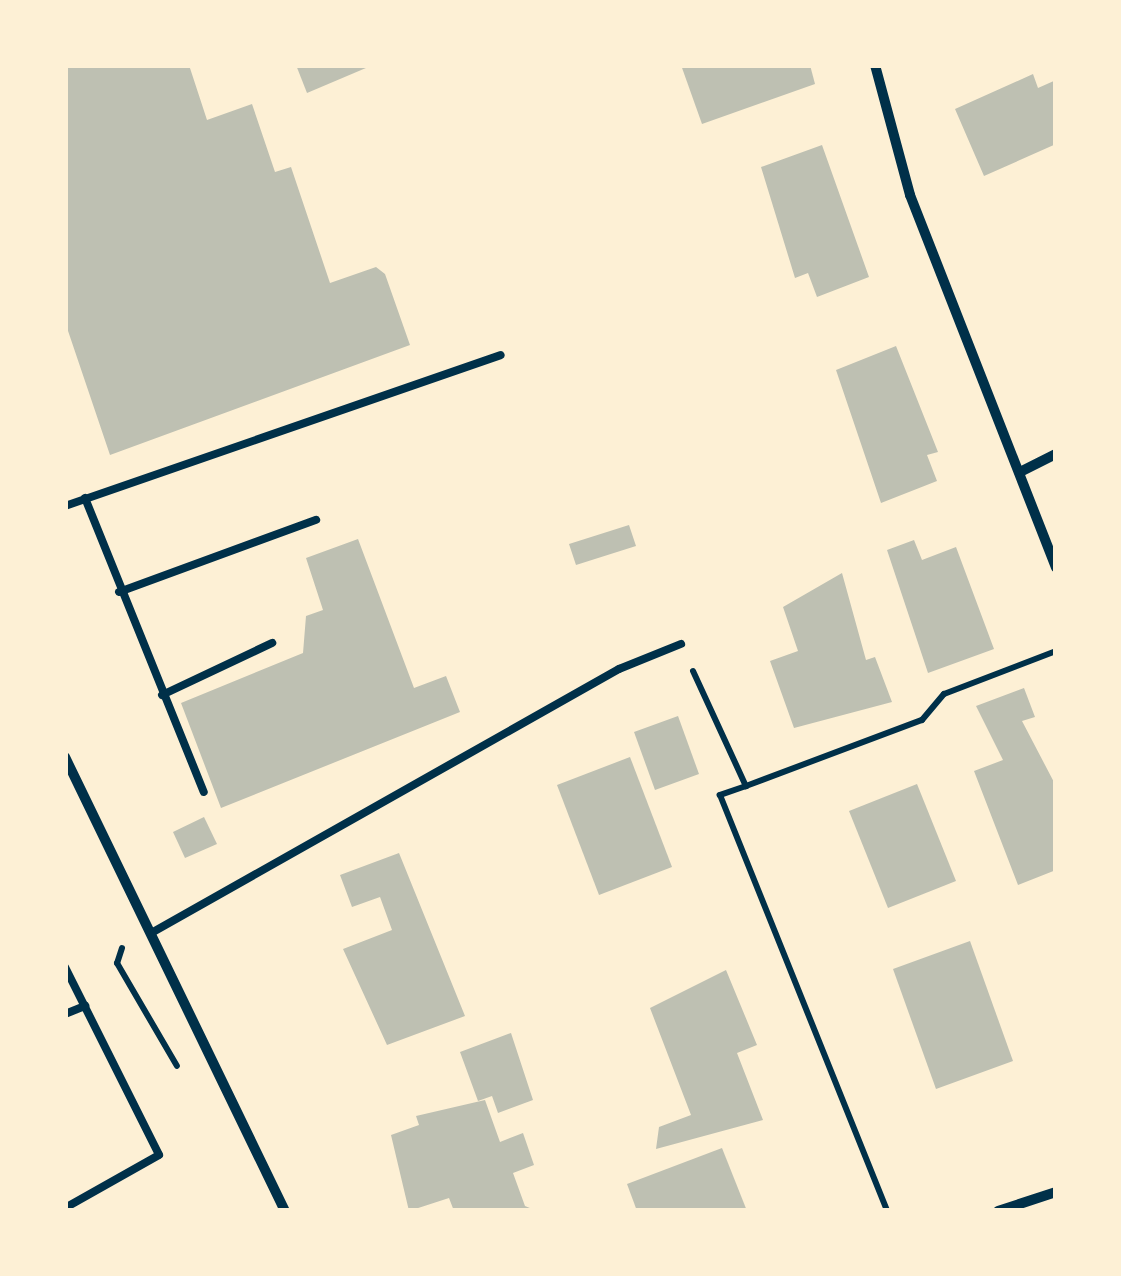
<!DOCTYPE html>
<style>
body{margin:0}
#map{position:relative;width:1121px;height:1276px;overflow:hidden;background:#fdf0d5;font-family:"Source Sans 3",sans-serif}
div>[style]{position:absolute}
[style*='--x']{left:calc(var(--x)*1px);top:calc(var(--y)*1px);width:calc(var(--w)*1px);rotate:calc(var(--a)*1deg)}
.building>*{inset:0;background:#bec0b2}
.path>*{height:6px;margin:-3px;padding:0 3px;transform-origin:3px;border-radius:3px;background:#003049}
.service>*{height:8px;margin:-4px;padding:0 4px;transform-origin:4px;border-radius:4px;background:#003049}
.minor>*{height:10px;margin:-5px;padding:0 5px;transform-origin:5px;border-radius:5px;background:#003049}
span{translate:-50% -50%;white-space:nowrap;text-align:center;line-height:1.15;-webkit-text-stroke:10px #fdf0d5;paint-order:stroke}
.frame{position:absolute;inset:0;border:68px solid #fdf0d5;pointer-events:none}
</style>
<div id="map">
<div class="building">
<div style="clip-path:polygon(65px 65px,189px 65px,207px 120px,252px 104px,275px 172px,291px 167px,330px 283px,376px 267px,385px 274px,410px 345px,110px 455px,65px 322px)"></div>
<div style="clip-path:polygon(296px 65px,373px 65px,307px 93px)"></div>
<div style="clip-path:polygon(681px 65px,810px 65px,815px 84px,702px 124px)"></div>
<div style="clip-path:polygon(1033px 74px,1038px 88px,1056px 80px,1056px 144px,984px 176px,955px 109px)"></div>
<div style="clip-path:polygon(822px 145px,869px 277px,817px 297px,808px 273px,795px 278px,761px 167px)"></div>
<div style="clip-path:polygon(896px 346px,938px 452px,927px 455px,937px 481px,881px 503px,836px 370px)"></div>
<div style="clip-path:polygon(629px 525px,636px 546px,576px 565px,569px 544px)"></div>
<div style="clip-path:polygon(358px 539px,414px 688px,446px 676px,460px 712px,221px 808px,181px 703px,303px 653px,306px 616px,323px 610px,306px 558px)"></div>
<div style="clip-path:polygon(914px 540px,922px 560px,956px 547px,994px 649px,928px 673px,887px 550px)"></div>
<div style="clip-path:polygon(842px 573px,866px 660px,875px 657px,892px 702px,794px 728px,770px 661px,798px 651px,783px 607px)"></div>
<div style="clip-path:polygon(1024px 688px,1035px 717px,1022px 721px,1056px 786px,1056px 870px,1018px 885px,974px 771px,1003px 760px,976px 706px)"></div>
<div style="clip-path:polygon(678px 716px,699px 774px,655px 790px,634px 732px)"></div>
<div style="clip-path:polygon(630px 757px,672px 867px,599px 895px,557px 785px)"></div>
<div style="clip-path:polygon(917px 784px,956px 881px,888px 908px,849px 811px)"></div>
<div style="clip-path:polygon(204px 817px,217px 844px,185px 858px,173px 832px)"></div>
<div style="clip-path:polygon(399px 853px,465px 1016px,387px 1045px,343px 949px,392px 930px,380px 897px,352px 907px,340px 875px)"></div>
<div style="clip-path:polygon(970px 941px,1013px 1061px,936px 1089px,893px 969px)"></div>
<div style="clip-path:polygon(726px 970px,757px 1045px,737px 1053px,763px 1120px,656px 1149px,659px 1127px,691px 1115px,650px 1008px)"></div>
<div style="clip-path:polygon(511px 1033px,533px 1100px,498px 1113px,492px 1096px,478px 1101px,460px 1052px)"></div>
<div style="clip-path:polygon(485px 1100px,500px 1142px,523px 1133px,534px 1165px,513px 1173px,525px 1206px,537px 1211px,454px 1211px,449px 1198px,409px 1211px,391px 1135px,419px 1125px,416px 1116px)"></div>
<div style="clip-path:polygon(722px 1148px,747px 1211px,637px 1211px,627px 1184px)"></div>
</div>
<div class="path">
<div style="--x:693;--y:671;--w:127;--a:65.3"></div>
<div style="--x:746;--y:786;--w:188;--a:-20.6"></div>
<div style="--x:922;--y:720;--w:34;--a:-50"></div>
<div style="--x:944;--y:694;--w:120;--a:-21"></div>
<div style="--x:746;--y:786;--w:28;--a:161"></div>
<div style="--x:720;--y:795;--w:448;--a:68.1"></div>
<div style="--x:122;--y:948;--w:16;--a:108"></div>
<div style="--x:117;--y:963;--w:119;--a:59.8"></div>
</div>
<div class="service">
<div style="--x:85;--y:498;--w:317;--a:68"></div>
<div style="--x:65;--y:506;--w:461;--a:-19.1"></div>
<div style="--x:119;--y:592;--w:210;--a:-20.1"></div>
<div style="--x:162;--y:695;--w:122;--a:-25.3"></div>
<div style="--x:153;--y:932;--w:535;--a:-29.44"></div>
<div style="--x:619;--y:669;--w:67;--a:-22"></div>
<div style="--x:65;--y:967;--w:210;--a:63.4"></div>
<div style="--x:159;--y:1155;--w:108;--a:150.6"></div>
<div style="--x:65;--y:1014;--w:22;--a:-22"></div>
</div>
<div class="minor">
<div style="--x:875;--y:65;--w:135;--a:74.9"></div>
<div style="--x:910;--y:195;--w:400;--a:68.6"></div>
<div style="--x:1020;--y:472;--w:40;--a:-26.6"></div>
<div style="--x:65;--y:757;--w:504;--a:64.15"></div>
<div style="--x:998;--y:1211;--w:61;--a:-18.1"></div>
</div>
<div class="frame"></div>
</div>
